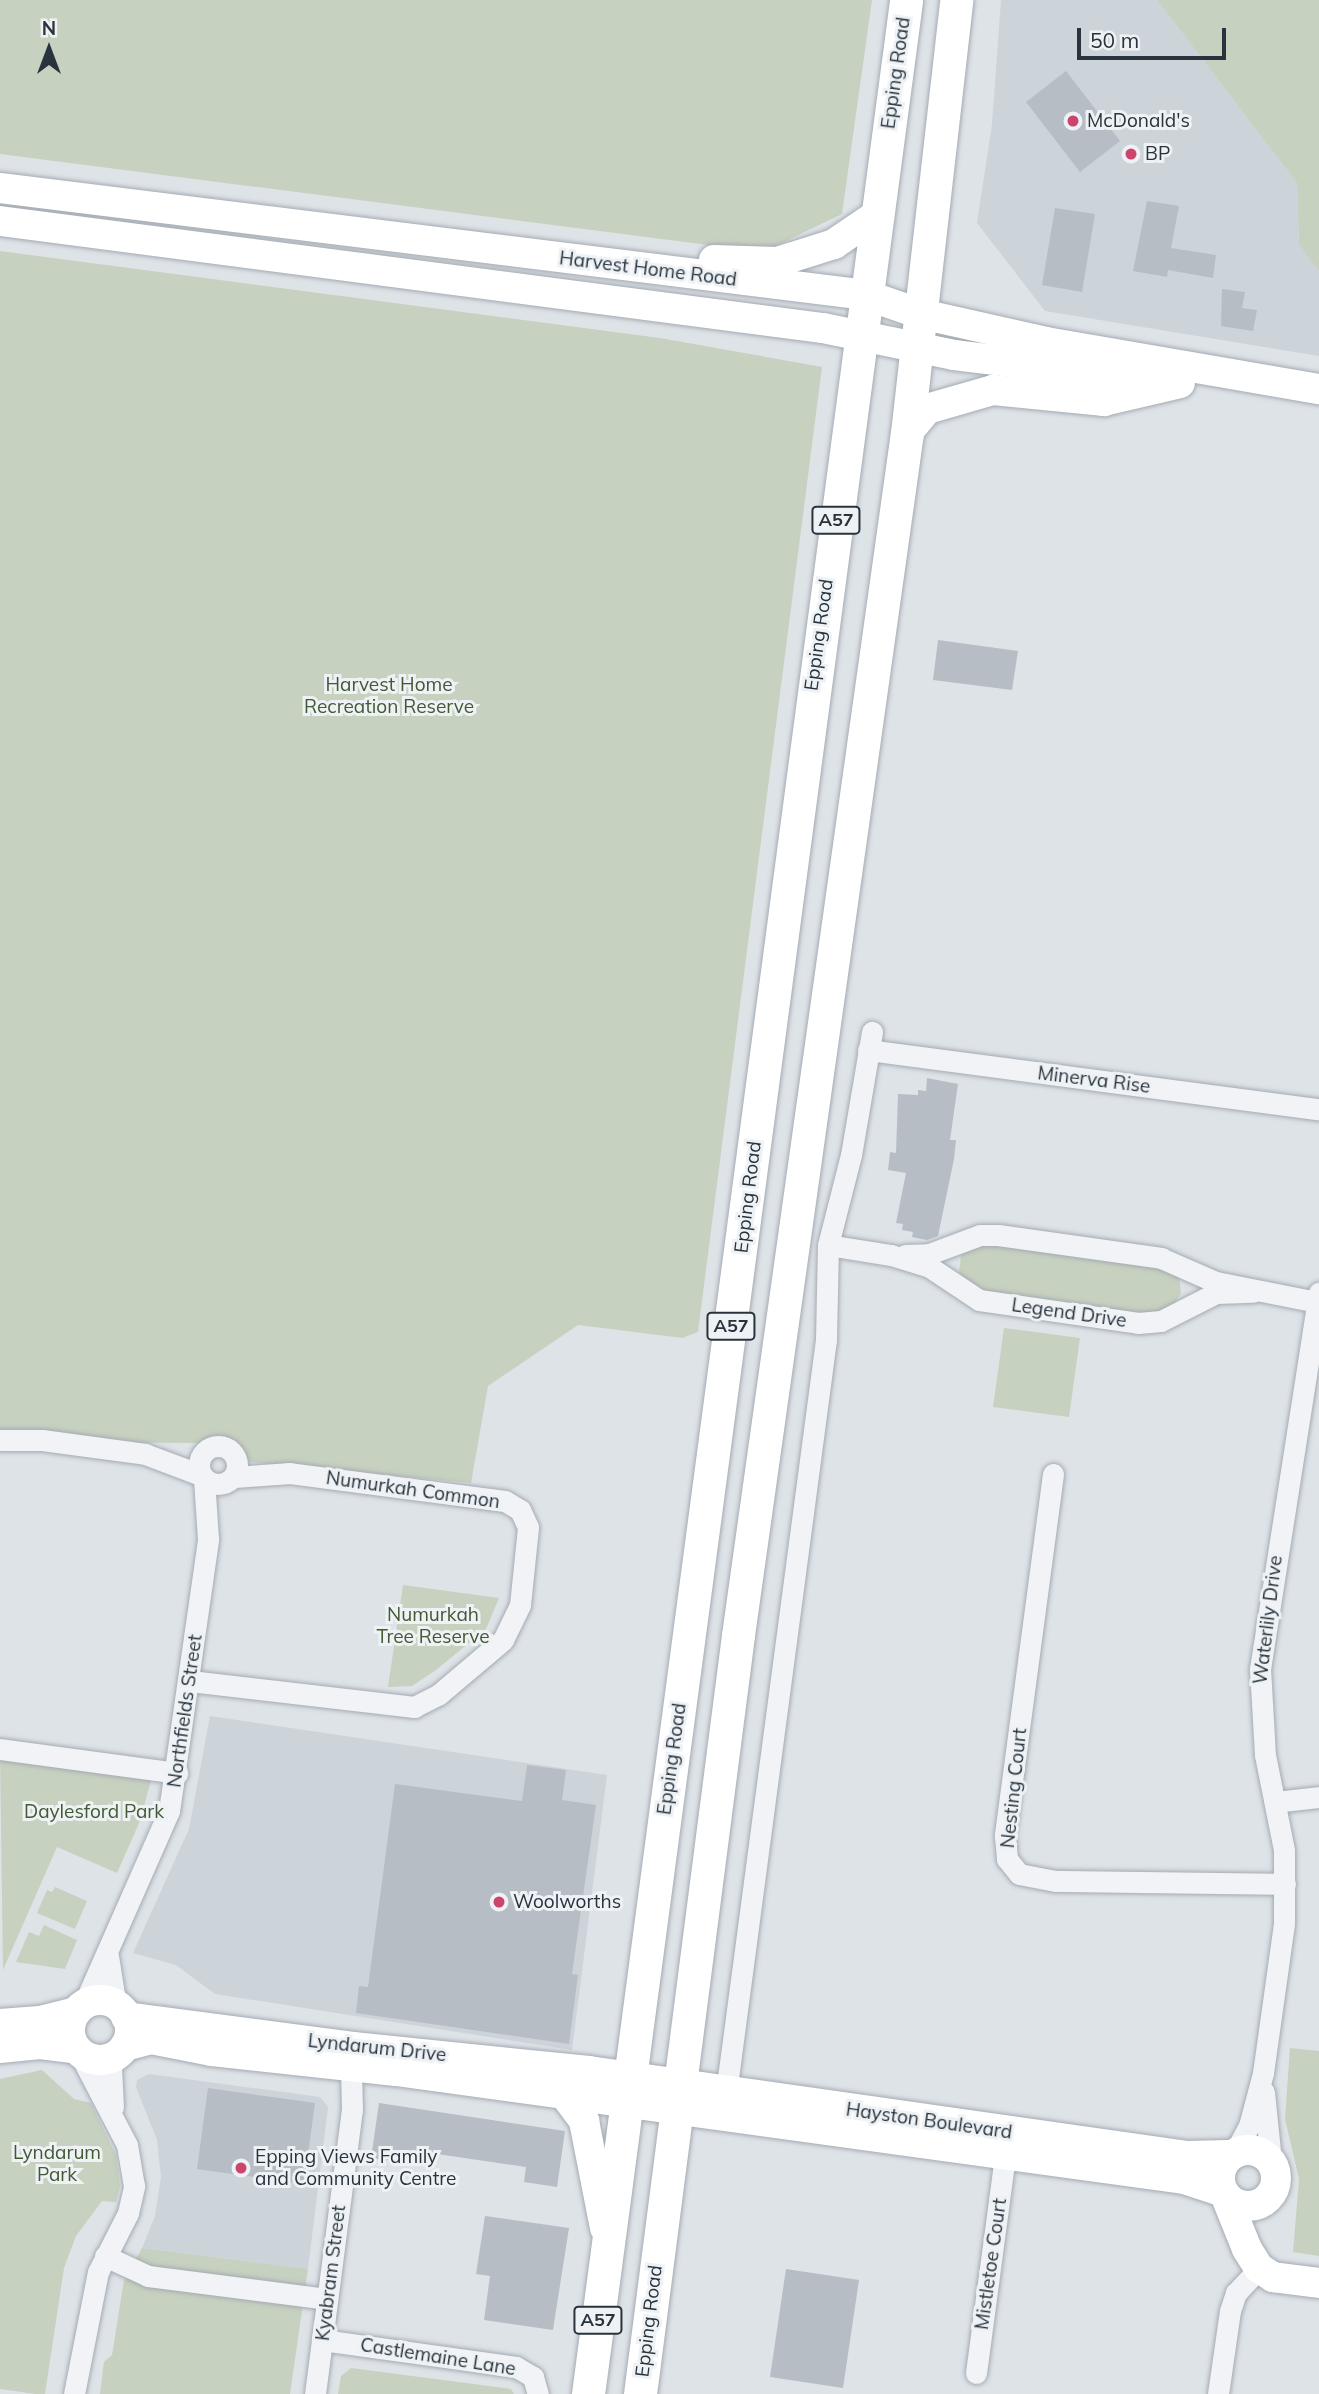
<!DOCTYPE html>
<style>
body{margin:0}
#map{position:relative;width:1319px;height:2394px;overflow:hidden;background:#dee3e8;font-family:Mulish,sans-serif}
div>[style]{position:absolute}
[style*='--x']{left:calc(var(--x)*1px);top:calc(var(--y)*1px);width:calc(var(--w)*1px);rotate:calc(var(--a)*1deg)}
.built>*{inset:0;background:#ccd3d9}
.green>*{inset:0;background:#c7d1c0}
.building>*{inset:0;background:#b6bdc4}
.roads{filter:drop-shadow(0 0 2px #a4abb2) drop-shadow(0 0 2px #a4abb2)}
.street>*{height:21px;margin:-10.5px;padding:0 10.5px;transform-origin:10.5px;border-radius:10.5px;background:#f1f3f6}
.street>.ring{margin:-10.5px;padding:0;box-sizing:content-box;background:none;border:21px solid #f1f3f6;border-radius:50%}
.secondary>*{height:30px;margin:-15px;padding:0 15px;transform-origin:15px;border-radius:15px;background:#fff}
.secondary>.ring{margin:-15px;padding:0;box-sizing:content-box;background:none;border:30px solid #fff;border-radius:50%}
.primary>*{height:33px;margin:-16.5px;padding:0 16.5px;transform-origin:16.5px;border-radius:16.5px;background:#fff}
.dots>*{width:19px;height:19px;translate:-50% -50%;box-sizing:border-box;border:4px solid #eef2f5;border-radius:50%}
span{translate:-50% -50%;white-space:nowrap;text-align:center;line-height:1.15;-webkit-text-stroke:6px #eef2f5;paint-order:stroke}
.shield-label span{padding:2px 5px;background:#eef2f5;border:2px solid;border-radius:5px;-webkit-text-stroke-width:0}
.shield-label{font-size:18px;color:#28333e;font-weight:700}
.street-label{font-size:19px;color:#28333e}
.poi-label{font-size:19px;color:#28333e}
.left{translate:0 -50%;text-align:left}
.park-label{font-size:19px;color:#415935}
.north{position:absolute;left:14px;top:14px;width:70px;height:70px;-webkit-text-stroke:5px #eef2f5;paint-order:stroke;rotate:0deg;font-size:19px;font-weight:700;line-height:28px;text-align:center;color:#28333e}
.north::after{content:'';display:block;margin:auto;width:24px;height:32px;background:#28333e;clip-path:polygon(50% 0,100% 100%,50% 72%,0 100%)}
.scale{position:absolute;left:1077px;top:28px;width:149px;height:32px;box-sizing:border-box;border:4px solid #28333e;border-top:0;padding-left:9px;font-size:21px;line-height:24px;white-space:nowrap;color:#28333e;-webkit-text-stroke:5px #eef2f5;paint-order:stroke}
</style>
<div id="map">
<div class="built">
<div style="clip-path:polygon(1001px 0,1157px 0,1297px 183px,1299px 245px,1319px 271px,1319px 356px,1045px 311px,977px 223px,992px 124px)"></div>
<div style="clip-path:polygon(210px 1716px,607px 1775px,572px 2050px,215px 1994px,176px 1965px,133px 1953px,189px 1829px)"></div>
<div style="clip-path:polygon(149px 2074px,320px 2097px,328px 2107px,308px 2269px,142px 2248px,155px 2216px,161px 2177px,157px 2140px,136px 2087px,137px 2080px)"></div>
</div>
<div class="green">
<div style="clip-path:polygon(0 0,872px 0,842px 214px,763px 252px,0 154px)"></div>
<div style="clip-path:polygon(1157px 0,1319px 0,1319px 271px,1299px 245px,1297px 183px)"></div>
<div style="clip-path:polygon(0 251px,660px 338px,822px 367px,698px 1332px,682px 1338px,578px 1325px,488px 1386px,471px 1483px,241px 1461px,232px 1447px,198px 1443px,0 1442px)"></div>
<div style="clip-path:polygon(978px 1242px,1154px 1263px,1179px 1276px,1181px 1293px,1172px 1308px,1146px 1315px,986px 1294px,964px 1283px,959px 1273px,961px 1255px)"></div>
<div style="clip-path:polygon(1004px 1328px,1080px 1338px,1069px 1417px,993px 1407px)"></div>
<div style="clip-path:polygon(403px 1585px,499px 1598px,486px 1629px,436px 1670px,412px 1686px,388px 1687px)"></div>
<div style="clip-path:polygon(0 1752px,153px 1773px,140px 1821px,117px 1873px,57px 1847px,3px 1970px)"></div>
<div style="clip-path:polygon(55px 1887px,87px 1901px,75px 1929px,37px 1913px,47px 1890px,52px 1892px)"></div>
<div style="clip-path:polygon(44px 1925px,77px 1940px,65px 1969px,16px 1962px,29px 1932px,39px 1936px)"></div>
<div style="clip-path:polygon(1290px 2048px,1319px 2051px,1319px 2256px,1293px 2252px,1299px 2179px,1285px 2119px)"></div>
<div style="clip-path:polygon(42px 2070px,74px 2099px,91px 2103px,116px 2155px,120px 2186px,116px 2202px,102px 2201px,76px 2236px,64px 2268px,45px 2394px,36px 2394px,0 2389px,0 2079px)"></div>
<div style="clip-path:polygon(142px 2248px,308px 2269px,290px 2394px,100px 2394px,104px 2362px,112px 2355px,124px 2280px)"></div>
<div style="clip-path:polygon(351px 2368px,511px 2389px,514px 2394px,338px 2394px,341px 2376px)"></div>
</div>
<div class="building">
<div style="clip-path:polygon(1066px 71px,1120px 141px,1080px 172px,1026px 102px)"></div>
<div style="clip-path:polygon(1147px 201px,1179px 206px,1171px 248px,1216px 255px,1213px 278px,1168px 270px,1167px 277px,1133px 271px)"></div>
<div style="clip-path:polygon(1055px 208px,1095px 214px,1082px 292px,1042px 285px)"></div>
<div style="clip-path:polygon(1222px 289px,1245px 292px,1242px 308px,1257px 310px,1253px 331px,1221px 326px)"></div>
<div style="clip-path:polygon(938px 640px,1018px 651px,1012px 690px,933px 680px)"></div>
<div style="clip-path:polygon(927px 1078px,958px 1084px,950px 1140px,956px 1140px,954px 1159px,938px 1236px,927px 1240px,912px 1237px,913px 1232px,902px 1230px,903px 1224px,896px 1223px,906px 1173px,888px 1170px,890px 1152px,896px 1153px,898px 1094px,918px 1095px,918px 1090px,926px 1091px)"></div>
<div style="clip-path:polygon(527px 1765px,566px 1770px,562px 1800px,596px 1805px,572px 1974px,578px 1975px,569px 2044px,356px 2013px,359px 1986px,368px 1987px,395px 1784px,522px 1801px)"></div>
<div style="clip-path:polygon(208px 2088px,315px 2103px,304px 2184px,197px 2169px)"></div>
<div style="clip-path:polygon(379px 2103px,565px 2131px,557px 2187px,524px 2182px,526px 2167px,417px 2151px,415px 2164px,371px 2158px)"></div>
<div style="clip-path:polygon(485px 2216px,569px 2228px,553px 2330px,484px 2320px,490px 2276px,476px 2274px)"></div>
<div style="clip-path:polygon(786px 2269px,859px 2280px,843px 2388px,770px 2377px)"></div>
</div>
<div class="roads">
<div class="street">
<div style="--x:868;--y:1050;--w:455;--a:7.5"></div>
<div style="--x:828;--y:1245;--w:64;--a:9"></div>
<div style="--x:891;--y:1255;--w:39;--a:17"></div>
<div style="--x:928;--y:1266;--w:61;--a:33.7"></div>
<div style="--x:979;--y:1300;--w:161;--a:8.2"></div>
<div style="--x:1138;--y:1323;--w:23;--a:-5"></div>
<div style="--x:1161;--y:1321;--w:62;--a:-27"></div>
<div style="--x:1216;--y:1293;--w:37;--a:-2"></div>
<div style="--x:905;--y:1255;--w:24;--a:-2"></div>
<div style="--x:929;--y:1254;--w:54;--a:-20.4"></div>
<div style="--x:980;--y:1235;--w:18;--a:0"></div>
<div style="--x:998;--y:1235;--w:165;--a:8"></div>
<div style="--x:1161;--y:1258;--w:60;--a:23.6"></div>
<div style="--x:1216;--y:1282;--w:103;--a:11.2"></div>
<div style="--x:0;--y:1440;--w:42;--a:0"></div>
<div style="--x:42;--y:1440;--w:104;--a:7.7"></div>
<div style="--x:145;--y:1454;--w:60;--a:20.6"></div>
<div class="ring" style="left:199px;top:1446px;width:17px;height:17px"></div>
<div style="--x:1053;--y:1474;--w:365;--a:97.6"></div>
<div style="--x:1005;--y:1836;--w:23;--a:85"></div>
<div style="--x:1007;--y:1859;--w:19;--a:51"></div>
<div style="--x:1019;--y:1874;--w:37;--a:11"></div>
<div style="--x:1055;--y:1881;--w:230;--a:0.7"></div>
<div style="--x:190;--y:1681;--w:226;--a:6.6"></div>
<div style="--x:414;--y:1707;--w:27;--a:-27"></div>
<div style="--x:438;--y:1695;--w:85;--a:-40.2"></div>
<div style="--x:503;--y:1640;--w:39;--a:-64"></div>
<div style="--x:520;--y:1605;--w:78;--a:-84.1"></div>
<div style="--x:528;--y:1527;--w:19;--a:-115"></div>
<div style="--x:520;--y:1510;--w:17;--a:-149"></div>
<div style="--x:505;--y:1501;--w:217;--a:-172.6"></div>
<div style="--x:290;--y:1473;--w:56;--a:175.9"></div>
<div style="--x:0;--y:1749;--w:179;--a:7.7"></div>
<div style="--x:1275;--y:1802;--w:44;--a:-6.5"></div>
<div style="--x:108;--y:1956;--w:39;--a:81"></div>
<div style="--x:114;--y:1995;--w:19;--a:62"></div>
<div style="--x:83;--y:2006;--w:213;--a:-66.2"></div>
<div style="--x:169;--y:1811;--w:275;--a:-81.8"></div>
<div style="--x:208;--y:1539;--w:61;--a:-93.8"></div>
<div style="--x:1264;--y:2092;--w:69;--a:84.2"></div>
<div style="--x:726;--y:2093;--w:760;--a:-82.44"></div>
<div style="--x:826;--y:1340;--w:95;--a:-88.8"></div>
<div style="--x:828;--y:1245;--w:93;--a:-75.7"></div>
<div style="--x:851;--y:1155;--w:125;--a:-80.3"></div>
<div style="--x:113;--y:2107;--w:40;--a:-92.9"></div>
<div style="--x:111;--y:2067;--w:16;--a:-60"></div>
<div style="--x:1235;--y:2152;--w:30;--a:-62"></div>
<div style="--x:1249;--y:2126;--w:55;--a:-75.2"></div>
<div style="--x:1263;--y:2073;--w:151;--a:-82"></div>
<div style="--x:1284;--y:1923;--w:73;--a:-90"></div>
<div style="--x:1284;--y:1850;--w:97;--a:-101.3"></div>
<div style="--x:1265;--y:1755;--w:86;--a:-93.3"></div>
<div style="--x:1260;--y:1669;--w:381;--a:-81.1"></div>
<div style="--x:105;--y:2256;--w:47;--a:24.9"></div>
<div style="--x:148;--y:2276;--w:180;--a:7.3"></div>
<div style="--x:322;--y:2340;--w:196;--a:7.9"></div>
<div style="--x:516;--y:2367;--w:20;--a:30"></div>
<div style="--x:533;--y:2377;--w:18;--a:74"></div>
<div style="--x:976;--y:2373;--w:220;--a:-82.4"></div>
<div style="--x:74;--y:2394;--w:124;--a:-78.9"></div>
<div style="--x:98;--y:2272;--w:66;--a:-63"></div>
<div style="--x:128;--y:2213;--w:28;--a:-77"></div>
<div style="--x:134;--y:2186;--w:42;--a:-99.7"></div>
<div style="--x:127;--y:2145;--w:106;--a:-117.5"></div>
<div style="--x:315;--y:2394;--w:286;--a:-82.6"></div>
<div style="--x:352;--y:2110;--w:42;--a:-91.4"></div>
<div style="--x:1218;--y:2394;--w:84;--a:-81.8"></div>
<div style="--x:1230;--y:2311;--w:19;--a:-72"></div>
<div style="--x:1236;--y:2293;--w:34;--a:-47"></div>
</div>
<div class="secondary">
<div style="--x:0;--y:188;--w:873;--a:7.04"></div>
<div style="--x:866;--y:295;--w:58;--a:19.1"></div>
<div style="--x:921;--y:314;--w:128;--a:12.6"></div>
<div style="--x:1046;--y:342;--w:277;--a:9.8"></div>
<div style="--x:0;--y:221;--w:830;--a:7.41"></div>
<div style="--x:823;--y:328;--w:134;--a:11.6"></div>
<div style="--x:954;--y:355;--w:188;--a:7"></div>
<div style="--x:714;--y:260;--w:63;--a:1.8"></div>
<div style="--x:777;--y:262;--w:60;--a:-17.5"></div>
<div style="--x:834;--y:244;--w:50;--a:-34.3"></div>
<div style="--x:907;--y:433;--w:31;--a:-50"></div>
<div style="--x:927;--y:409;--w:69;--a:-16.1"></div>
<div style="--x:993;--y:390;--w:112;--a:5.7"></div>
<div style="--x:1104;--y:401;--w:78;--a:-13.3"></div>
<div class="ring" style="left:70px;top:2000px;width:30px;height:30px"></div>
<div style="--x:126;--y:2017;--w:229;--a:7.5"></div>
<div style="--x:353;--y:2047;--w:237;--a:5.8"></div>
<div style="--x:589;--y:2071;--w:603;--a:8.1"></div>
<div style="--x:1186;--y:2156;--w:43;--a:-1.3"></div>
<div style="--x:0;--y:2024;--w:40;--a:-4.3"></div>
<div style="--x:40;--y:2021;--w:37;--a:-14"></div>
<div style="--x:125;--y:2046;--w:27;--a:-15"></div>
<div style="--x:151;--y:2039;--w:62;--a:11.1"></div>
<div style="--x:212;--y:2051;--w:185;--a:6.2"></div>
<div style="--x:396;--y:2071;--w:795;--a:7.8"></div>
<div style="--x:1184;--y:2179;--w:40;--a:18"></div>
<div style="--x:0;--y:2048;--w:40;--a:-5.7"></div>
<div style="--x:40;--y:2044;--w:35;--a:7"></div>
<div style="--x:564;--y:2094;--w:34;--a:53"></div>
<div style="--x:584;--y:2121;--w:109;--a:78.9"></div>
<div class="ring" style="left:1220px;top:2150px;width:26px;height:26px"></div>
<div style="--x:1226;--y:2197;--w:56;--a:68"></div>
<div style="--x:1247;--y:2249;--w:22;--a:58"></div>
<div style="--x:1259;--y:2268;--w:17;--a:33"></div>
<div style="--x:1273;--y:2277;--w:46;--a:7.4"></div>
</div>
<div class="primary">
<div style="--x:588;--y:2394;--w:2415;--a:-82.43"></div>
<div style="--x:640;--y:2394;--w:765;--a:-82.64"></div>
<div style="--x:738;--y:1635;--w:1214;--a:-82"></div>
<div style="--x:907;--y:433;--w:436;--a:-83.5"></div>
</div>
</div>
<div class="dots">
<div style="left:1073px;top:121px;background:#cb456c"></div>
<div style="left:1131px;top:154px;background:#cb456c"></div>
<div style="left:499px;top:1902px;background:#cb456c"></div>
<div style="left:241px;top:2168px;background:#cb456c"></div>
</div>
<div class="shield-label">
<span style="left:836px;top:520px">A57</span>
<span style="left:731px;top:1326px">A57</span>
<span style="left:598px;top:2320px">A57</span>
</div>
<div class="street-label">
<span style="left:896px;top:73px;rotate:-82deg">Epping Road</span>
<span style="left:648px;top:269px;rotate:7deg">Harvest Home Road</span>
<span style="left:819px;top:635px;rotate:-82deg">Epping Road</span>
<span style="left:1094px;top:1080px;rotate:7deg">Minerva Rise</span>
<span style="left:748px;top:1197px;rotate:-83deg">Epping Road</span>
<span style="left:1069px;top:1313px;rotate:8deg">Legend Drive</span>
<span style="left:413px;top:1490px;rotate:8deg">Numurkah Common</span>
<span style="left:1268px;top:1620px;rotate:-83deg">Waterlily Drive</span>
<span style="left:185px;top:1711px;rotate:-82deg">Northfields Street</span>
<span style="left:672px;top:1759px;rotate:-82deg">Epping Road</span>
<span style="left:1014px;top:1788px;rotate:-84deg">Nesting Court</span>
<span style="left:377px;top:2048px;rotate:6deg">Lyndarum Drive</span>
<span style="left:929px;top:2121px;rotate:8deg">Hayston Boulevard</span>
<span style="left:991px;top:2264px;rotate:-82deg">Mistletoe Court</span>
<span style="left:331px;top:2273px;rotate:-83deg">Kyabram Street</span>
<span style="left:649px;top:2321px;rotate:-83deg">Epping Road</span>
<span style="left:438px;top:2357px;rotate:9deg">Castlemaine Lane</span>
</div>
<div class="poi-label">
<span class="left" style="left:1087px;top:121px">McDonald's</span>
<span class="left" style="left:1145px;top:154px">BP</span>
<span class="left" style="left:513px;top:1902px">Woolworths</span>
<span class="left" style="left:255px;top:2168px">Epping Views Family<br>and Community Centre</span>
</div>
<div class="park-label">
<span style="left:389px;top:696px">Harvest Home<br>Recreation Reserve</span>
<span style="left:433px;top:1626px">Numurkah<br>Tree Reserve</span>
<span style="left:94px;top:1812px">Daylesford Park</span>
<span style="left:57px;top:2164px">Lyndarum<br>Park</span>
</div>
<div class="north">N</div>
<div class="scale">50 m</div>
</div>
